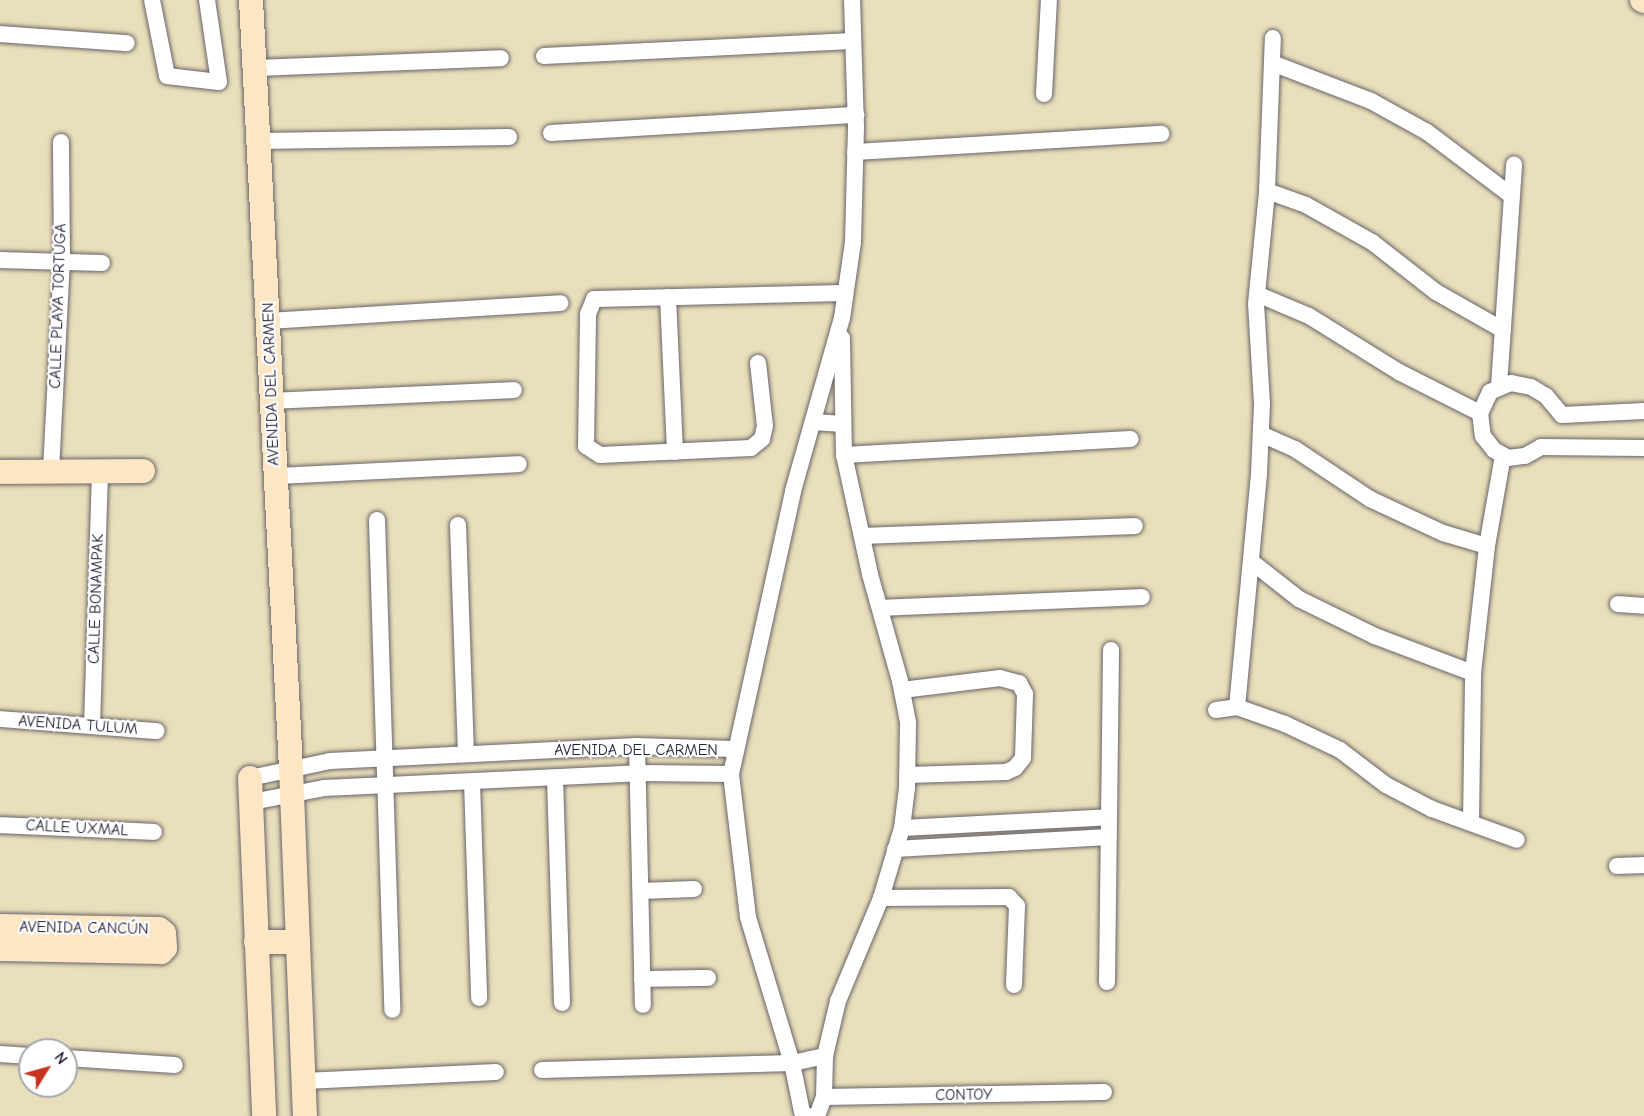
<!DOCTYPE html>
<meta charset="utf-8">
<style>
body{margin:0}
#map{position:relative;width:1644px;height:1116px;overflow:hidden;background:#eadfbb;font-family:"Comic Neue",sans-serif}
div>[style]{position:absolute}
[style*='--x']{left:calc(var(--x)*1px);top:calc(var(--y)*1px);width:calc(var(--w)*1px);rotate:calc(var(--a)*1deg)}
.roads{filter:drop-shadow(0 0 2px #686468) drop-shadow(0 0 2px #686468)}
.street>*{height:16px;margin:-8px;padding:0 8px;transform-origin:8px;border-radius:8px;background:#fff}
.secondary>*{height:24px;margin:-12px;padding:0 12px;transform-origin:12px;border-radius:12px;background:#fce6c4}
span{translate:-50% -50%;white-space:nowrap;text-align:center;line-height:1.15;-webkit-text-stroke:4.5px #fff;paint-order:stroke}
.street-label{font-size:16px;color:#22223b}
.north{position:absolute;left:18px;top:1038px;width:60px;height:60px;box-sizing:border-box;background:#fff;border:2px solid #a7a7b1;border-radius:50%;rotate:53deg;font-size:16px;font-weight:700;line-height:24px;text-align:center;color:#22223b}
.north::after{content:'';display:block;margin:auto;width:21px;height:27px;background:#c8321e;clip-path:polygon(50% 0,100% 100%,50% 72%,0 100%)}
</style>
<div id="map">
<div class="roads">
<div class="street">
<div style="--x:152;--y:0;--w:77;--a:78.8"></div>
<div style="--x:167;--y:76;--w:52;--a:6.6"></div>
<div style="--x:219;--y:82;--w:83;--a:-98.3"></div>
<div style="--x:0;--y:34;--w:127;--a:4.1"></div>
<div style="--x:544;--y:56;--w:309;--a:-2.8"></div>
<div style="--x:1272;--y:63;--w:106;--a:21"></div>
<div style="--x:1371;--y:101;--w:64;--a:29"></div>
<div style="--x:1427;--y:132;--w:106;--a:37"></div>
<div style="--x:257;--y:68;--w:244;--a:-2.3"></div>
<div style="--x:1044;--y:94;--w:94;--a:-87"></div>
<div style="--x:551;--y:133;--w:306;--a:-3.4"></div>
<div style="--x:260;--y:141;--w:249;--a:-0.9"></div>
<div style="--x:855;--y:152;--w:307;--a:-3.4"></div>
<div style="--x:1267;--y:191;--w:41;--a:19.7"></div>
<div style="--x:1306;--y:205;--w:76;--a:29.3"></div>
<div style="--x:1372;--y:242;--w:81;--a:38"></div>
<div style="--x:1436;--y:292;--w:77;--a:29.6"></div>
<div style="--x:0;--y:260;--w:102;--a:1.7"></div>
<div style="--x:1257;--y:294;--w:56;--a:22.9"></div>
<div style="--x:1309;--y:316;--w:106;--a:31.9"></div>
<div style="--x:1399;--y:372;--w:91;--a:26.8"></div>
<div style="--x:668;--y:297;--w:155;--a:87.4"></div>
<div style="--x:268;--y:321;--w:293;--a:-3.5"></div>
<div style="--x:758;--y:363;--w:63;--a:83.7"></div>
<div style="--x:765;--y:426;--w:13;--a:103"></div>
<div style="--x:762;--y:439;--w:14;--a:141"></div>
<div style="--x:751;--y:448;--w:151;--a:177.3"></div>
<div style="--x:600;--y:455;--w:17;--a:-147"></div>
<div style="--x:586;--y:446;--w:132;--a:-89.1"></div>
<div style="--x:588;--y:314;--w:16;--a:-68"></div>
<div style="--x:594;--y:299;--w:251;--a:-1.4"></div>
<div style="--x:1499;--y:386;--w:222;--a:-86.1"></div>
<div style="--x:272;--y:401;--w:242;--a:-2.6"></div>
<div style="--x:1644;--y:411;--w:82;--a:177.2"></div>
<div style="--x:1562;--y:415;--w:25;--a:-130"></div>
<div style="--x:1546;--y:396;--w:17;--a:-149"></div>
<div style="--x:1531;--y:387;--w:20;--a:-169"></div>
<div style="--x:1511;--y:383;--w:23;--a:157"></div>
<div style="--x:1490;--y:392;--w:23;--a:115"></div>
<div style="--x:1480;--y:413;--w:23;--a:83"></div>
<div style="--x:1483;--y:436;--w:18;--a:52"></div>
<div style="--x:1494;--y:450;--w:16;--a:30"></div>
<div style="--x:1508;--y:458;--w:17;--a:-7"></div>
<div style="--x:1525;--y:456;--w:18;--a:-29"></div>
<div style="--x:1541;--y:447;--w:103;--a:0.6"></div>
<div style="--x:813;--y:422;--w:30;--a:4"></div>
<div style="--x:1261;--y:434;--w:37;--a:24"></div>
<div style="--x:1295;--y:449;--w:90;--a:33.7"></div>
<div style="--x:1370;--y:499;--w:81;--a:25"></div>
<div style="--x:1443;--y:533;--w:46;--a:16.5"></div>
<div style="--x:844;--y:455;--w:287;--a:-3.2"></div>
<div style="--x:51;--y:470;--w:208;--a:-87"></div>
<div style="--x:62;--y:262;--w:120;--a:-90.5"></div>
<div style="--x:275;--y:476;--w:244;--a:-2.8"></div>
<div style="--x:377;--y:520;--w:490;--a:88.2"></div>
<div style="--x:458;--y:525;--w:229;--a:88"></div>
<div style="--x:862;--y:536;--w:273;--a:-2.1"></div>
<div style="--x:1252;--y:562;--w:60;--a:38.2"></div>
<div style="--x:1299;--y:599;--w:85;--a:26"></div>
<div style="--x:1375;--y:636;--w:105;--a:20.7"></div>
<div style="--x:1618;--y:604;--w:26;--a:4"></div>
<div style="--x:880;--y:608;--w:262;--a:-2.4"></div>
<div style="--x:902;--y:690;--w:99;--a:-7"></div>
<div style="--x:1000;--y:678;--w:20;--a:15"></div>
<div style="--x:1019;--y:683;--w:13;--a:61"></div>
<div style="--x:1025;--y:694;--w:64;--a:91.8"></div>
<div style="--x:1023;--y:758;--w:13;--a:129"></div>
<div style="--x:1015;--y:768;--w:10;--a:156"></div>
<div style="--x:1006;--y:772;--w:99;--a:178.3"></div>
<div style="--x:1237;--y:707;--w:235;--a:-84.6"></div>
<div style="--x:1259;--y:473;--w:69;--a:-87.5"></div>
<div style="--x:1262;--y:404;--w:100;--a:-93.4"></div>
<div style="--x:1256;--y:304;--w:114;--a:-84.4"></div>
<div style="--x:1267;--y:191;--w:153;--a:-87.8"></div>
<div style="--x:1216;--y:710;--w:21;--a:-8"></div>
<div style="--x:1237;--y:707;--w:51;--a:19.5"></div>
<div style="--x:1285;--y:724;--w:61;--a:25.3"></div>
<div style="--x:1340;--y:750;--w:58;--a:37.3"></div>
<div style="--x:1386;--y:785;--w:52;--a:27.6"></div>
<div style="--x:1432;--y:809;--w:90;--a:20"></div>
<div style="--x:0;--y:719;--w:157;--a:4.4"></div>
<div style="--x:92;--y:726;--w:255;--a:-88.2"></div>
<div style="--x:637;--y:746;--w:259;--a:88.7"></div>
<div style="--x:250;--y:778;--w:82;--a:-12"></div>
<div style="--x:330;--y:761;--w:307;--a:-2.8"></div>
<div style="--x:637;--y:746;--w:96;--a:1.8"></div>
<div style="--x:555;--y:779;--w:224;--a:88.2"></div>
<div style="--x:472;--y:782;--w:216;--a:88.1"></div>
<div style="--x:252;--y:802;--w:73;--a:-11"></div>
<div style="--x:324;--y:788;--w:315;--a:-2.7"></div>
<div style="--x:639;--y:773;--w:92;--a:0.6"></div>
<div style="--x:1471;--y:823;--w:150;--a:-89.2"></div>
<div style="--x:1473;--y:673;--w:128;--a:-83.7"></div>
<div style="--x:1487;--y:546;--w:92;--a:-80"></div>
<div style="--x:0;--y:825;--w:154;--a:2.6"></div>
<div style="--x:902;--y:828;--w:207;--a:-3"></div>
<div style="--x:895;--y:849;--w:214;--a:-3.2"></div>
<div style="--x:1617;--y:866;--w:27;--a:-2"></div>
<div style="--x:641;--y:891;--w:53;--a:-2.2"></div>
<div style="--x:881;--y:898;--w:128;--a:-0.4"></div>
<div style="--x:1009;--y:897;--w:12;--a:48"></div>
<div style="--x:1017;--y:906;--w:79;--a:92.2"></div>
<div style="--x:642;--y:979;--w:66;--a:-0.9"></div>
<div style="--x:1107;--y:982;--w:332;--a:-89.3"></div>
<div style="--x:0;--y:1054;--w:30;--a:4"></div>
<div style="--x:66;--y:1058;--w:109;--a:3.7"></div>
<div style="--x:542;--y:1070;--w:250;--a:-1.6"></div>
<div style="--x:792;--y:1063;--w:34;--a:-12"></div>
<div style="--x:304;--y:1081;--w:192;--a:-2.7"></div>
<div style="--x:824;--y:1097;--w:280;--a:-1"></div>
<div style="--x:807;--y:1116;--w:6;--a:-141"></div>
<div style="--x:802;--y:1112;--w:50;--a:-101.5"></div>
<div style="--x:792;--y:1063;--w:152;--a:-106.8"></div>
<div style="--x:748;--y:917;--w:144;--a:-96.8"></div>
<div style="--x:731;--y:774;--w:290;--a:-77.6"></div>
<div style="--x:793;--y:491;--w:180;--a:-74.2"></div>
<div style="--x:842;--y:318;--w:77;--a:-81.8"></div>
<div style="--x:853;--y:242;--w:115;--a:-88.5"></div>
<div style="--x:856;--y:127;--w:127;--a:-91.8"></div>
<div style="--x:817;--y:1116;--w:20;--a:-70"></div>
<div style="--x:824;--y:1097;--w:41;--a:-88.6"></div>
<div style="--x:825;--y:1056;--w:57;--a:-76.7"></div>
<div style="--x:838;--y:1001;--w:112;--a:-67.3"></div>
<div style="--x:881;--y:898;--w:73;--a:-73.3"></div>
<div style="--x:902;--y:828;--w:40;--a:-82.9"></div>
<div style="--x:907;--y:788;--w:66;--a:-89.1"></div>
<div style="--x:908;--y:722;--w:42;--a:-101"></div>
<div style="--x:900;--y:681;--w:111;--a:-105.7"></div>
<div style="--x:870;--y:574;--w:122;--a:-102.3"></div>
<div style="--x:844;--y:455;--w:117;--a:-91"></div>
</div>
<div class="secondary">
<div style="--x:251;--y:0;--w:770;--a:87.02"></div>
<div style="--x:291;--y:769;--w:347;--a:87.7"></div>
<div style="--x:1642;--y:0;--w:2;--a:27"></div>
<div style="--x:0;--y:472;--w:143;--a:-0.4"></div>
<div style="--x:250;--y:778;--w:338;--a:87.6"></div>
<div style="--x:0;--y:926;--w:159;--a:1.1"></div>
<div style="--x:159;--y:929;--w:6;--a:39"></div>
<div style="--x:164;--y:933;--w:15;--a:86"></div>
<div style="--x:165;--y:948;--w:6;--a:135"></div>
<div style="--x:161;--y:952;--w:161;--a:-178.9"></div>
<div style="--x:256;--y:942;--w:42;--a:0"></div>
</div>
</div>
<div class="street-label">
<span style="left:58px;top:306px;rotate:-88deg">CALLE PLAYA TORTUGA</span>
<span style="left:271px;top:384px;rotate:-92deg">AVENIDA DEL CARMEN</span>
<span style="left:96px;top:599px;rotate:-88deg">CALLE BONAMPAK</span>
<span style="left:78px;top:725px;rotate:4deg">AVENIDA TULUM</span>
<span style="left:636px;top:750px">AVENIDA DEL CARMEN</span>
<span style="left:77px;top:828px;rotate:3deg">CALLE UXMAL</span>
<span style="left:84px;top:928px;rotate:1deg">AVENIDA CANCÚN</span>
<span style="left:964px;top:1095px;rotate:-1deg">CONTOY</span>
</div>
<div class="north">N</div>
</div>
